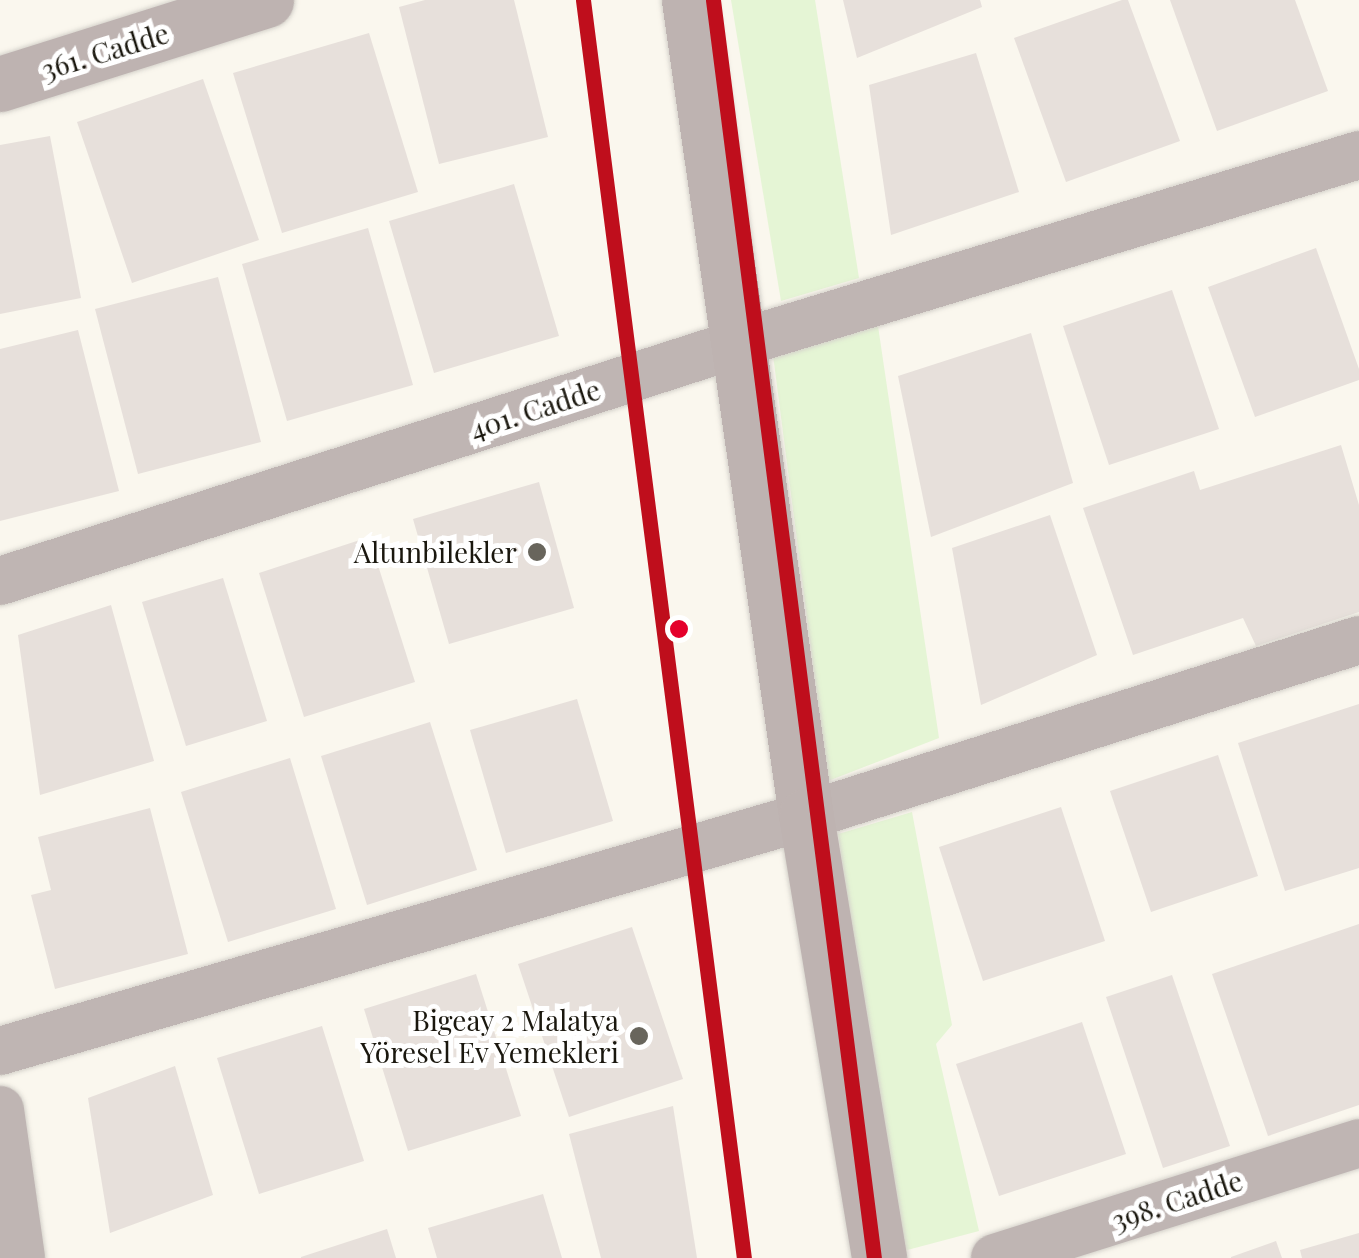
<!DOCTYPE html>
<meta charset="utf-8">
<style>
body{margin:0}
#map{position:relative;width:1359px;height:1258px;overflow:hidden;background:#faf7ee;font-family:"Playfair Display",serif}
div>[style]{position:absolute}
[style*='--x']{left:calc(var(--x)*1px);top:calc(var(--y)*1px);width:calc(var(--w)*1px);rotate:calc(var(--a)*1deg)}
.green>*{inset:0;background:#e5f5d5}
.building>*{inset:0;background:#e7e0db}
.roads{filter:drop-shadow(0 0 2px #d5d2cb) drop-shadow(0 0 2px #d5d2cb)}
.street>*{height:48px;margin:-24px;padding:0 24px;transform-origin:24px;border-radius:24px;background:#bfb5b3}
.secondary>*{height:55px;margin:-27.5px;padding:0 27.5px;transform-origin:27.5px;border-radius:27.5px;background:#beb3b1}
.metro-1>*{height:15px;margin:-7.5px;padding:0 7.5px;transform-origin:7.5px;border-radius:7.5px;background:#bf0e1c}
.dots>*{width:28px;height:28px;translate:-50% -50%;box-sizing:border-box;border:5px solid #fff;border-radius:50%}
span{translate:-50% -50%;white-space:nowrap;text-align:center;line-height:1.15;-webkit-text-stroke:10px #fff;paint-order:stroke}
.street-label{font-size:28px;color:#1a170e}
.poi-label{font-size:28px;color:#1a170e}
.right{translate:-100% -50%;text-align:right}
</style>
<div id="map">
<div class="green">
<div style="clip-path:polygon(731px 0,815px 0,859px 278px,781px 301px)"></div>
<div style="clip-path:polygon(878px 326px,939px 738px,828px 781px,773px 355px)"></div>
<div style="clip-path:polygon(912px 812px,952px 1025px,936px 1044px,979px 1231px,896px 1253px,838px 834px)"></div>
</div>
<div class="building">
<div style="clip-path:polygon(425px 0,514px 0,548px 137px,439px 164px,399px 7px)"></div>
<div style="clip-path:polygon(843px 0,980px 0,982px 7px,857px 58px)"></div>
<div style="clip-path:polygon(1122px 0,1128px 0,1180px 141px,1066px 182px,1014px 38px)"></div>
<div style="clip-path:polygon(1170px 0,1295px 0,1328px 91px,1217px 131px)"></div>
<div style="clip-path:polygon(369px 33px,418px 192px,282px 233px,233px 73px)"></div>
<div style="clip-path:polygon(976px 53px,1019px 192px,891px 235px,869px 85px)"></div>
<div style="clip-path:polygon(203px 79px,259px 240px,132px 283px,77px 122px)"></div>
<div style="clip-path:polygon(50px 136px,81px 298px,0 314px,0 145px)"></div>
<div style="clip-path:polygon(514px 184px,559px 336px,434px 373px,389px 221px)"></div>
<div style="clip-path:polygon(368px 228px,413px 385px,287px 421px,242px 264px)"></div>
<div style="clip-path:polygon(1316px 248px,1359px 369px,1359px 380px,1255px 417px,1208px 287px)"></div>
<div style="clip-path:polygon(218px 277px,261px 442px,138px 474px,95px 309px)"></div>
<div style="clip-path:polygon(1172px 290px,1219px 429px,1109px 465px,1063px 326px)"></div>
<div style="clip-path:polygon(78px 330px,119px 491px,0 521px,0 349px)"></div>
<div style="clip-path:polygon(1031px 333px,1073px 483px,931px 537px,898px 376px)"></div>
<div style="clip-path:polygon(1341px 445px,1359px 505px,1359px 612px,1256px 646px,1243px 618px,1133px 655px,1083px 508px,1194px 471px,1200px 490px)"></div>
<div style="clip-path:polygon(539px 482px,574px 608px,449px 644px,413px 519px)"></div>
<div style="clip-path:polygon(1050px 515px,1097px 655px,981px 705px,952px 548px)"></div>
<div style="clip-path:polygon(369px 537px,415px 682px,304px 717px,259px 573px)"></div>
<div style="clip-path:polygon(223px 578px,267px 721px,186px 746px,142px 602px)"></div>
<div style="clip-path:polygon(111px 605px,154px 761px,40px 795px,18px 635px)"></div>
<div style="clip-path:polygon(577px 699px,613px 821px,506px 853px,470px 730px)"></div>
<div style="clip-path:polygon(1359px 704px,1359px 868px,1285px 891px,1238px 743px)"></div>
<div style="clip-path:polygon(430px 722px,477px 870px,367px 905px,321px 756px)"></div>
<div style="clip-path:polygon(1218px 755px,1258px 876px,1151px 912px,1110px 791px)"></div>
<div style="clip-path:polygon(290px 758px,336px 909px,228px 942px,181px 792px)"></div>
<div style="clip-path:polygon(1061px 807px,1105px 941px,983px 981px,939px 847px)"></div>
<div style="clip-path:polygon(150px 808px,188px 954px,55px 989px,31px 895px,51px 890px,38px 837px)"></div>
<div style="clip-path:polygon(1359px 924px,1359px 1105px,1268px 1136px,1212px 974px)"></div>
<div style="clip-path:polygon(632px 927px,683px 1079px,569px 1117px,518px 964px)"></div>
<div style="clip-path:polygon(476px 974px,521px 1116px,408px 1151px,364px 1009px)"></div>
<div style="clip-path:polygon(1172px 975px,1230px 1146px,1163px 1168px,1106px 997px)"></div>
<div style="clip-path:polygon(1082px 1022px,1126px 1154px,999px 1196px,956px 1064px)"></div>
<div style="clip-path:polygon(322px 1026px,364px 1161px,259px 1194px,217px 1058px)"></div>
<div style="clip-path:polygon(175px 1066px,213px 1195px,110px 1233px,88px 1098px)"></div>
<div style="clip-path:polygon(673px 1106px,697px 1258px,601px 1258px,569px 1134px)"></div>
<div style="clip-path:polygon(543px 1194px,562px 1258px,437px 1258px,428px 1228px)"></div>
<div style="clip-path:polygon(387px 1229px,396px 1258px,301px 1258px,301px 1257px)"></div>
<div style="clip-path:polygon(1359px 1233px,1359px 1258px,1302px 1258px,1300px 1250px)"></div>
<div style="clip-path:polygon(1276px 1241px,1282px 1258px,1231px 1258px,1231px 1257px)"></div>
</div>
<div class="roads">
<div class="street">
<div style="--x:0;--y:581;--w:777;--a:-17.83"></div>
<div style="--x:740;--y:343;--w:647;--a:-16.89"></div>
<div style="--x:0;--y:1051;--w:840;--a:-16.25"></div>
<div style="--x:806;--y:816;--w:580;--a:-17.65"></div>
<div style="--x:0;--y:1110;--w:149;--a:81.9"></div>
<div style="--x:995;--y:1258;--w:382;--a:-17.5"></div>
</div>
<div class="secondary">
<div style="--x:689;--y:0;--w:824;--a:81.84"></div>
<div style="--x:806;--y:816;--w:448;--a:80.6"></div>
<div style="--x:0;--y:84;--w:279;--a:-17.5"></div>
</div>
</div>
<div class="metro-1">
<div style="--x:583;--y:0;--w:1268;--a:82.71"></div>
<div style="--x:713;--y:0;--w:1268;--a:82.71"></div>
</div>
<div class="dots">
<div style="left:537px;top:552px;background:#68655c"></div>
<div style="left:679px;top:629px;background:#e4002b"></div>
<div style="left:639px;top:1036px;background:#68655c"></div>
</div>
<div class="street-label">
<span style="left:105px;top:51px;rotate:-17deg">361. Cadde</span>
<span style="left:535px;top:409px;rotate:-18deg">401. Cadde</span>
<span style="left:1177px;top:1200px;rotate:-18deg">398. Cadde</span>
</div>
<div class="poi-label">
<span class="right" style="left:517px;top:552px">Altunbilekler</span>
<span class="right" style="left:619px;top:1036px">Bigeay 2 Malatya<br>Yöresel Ev Yemekleri</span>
</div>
</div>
